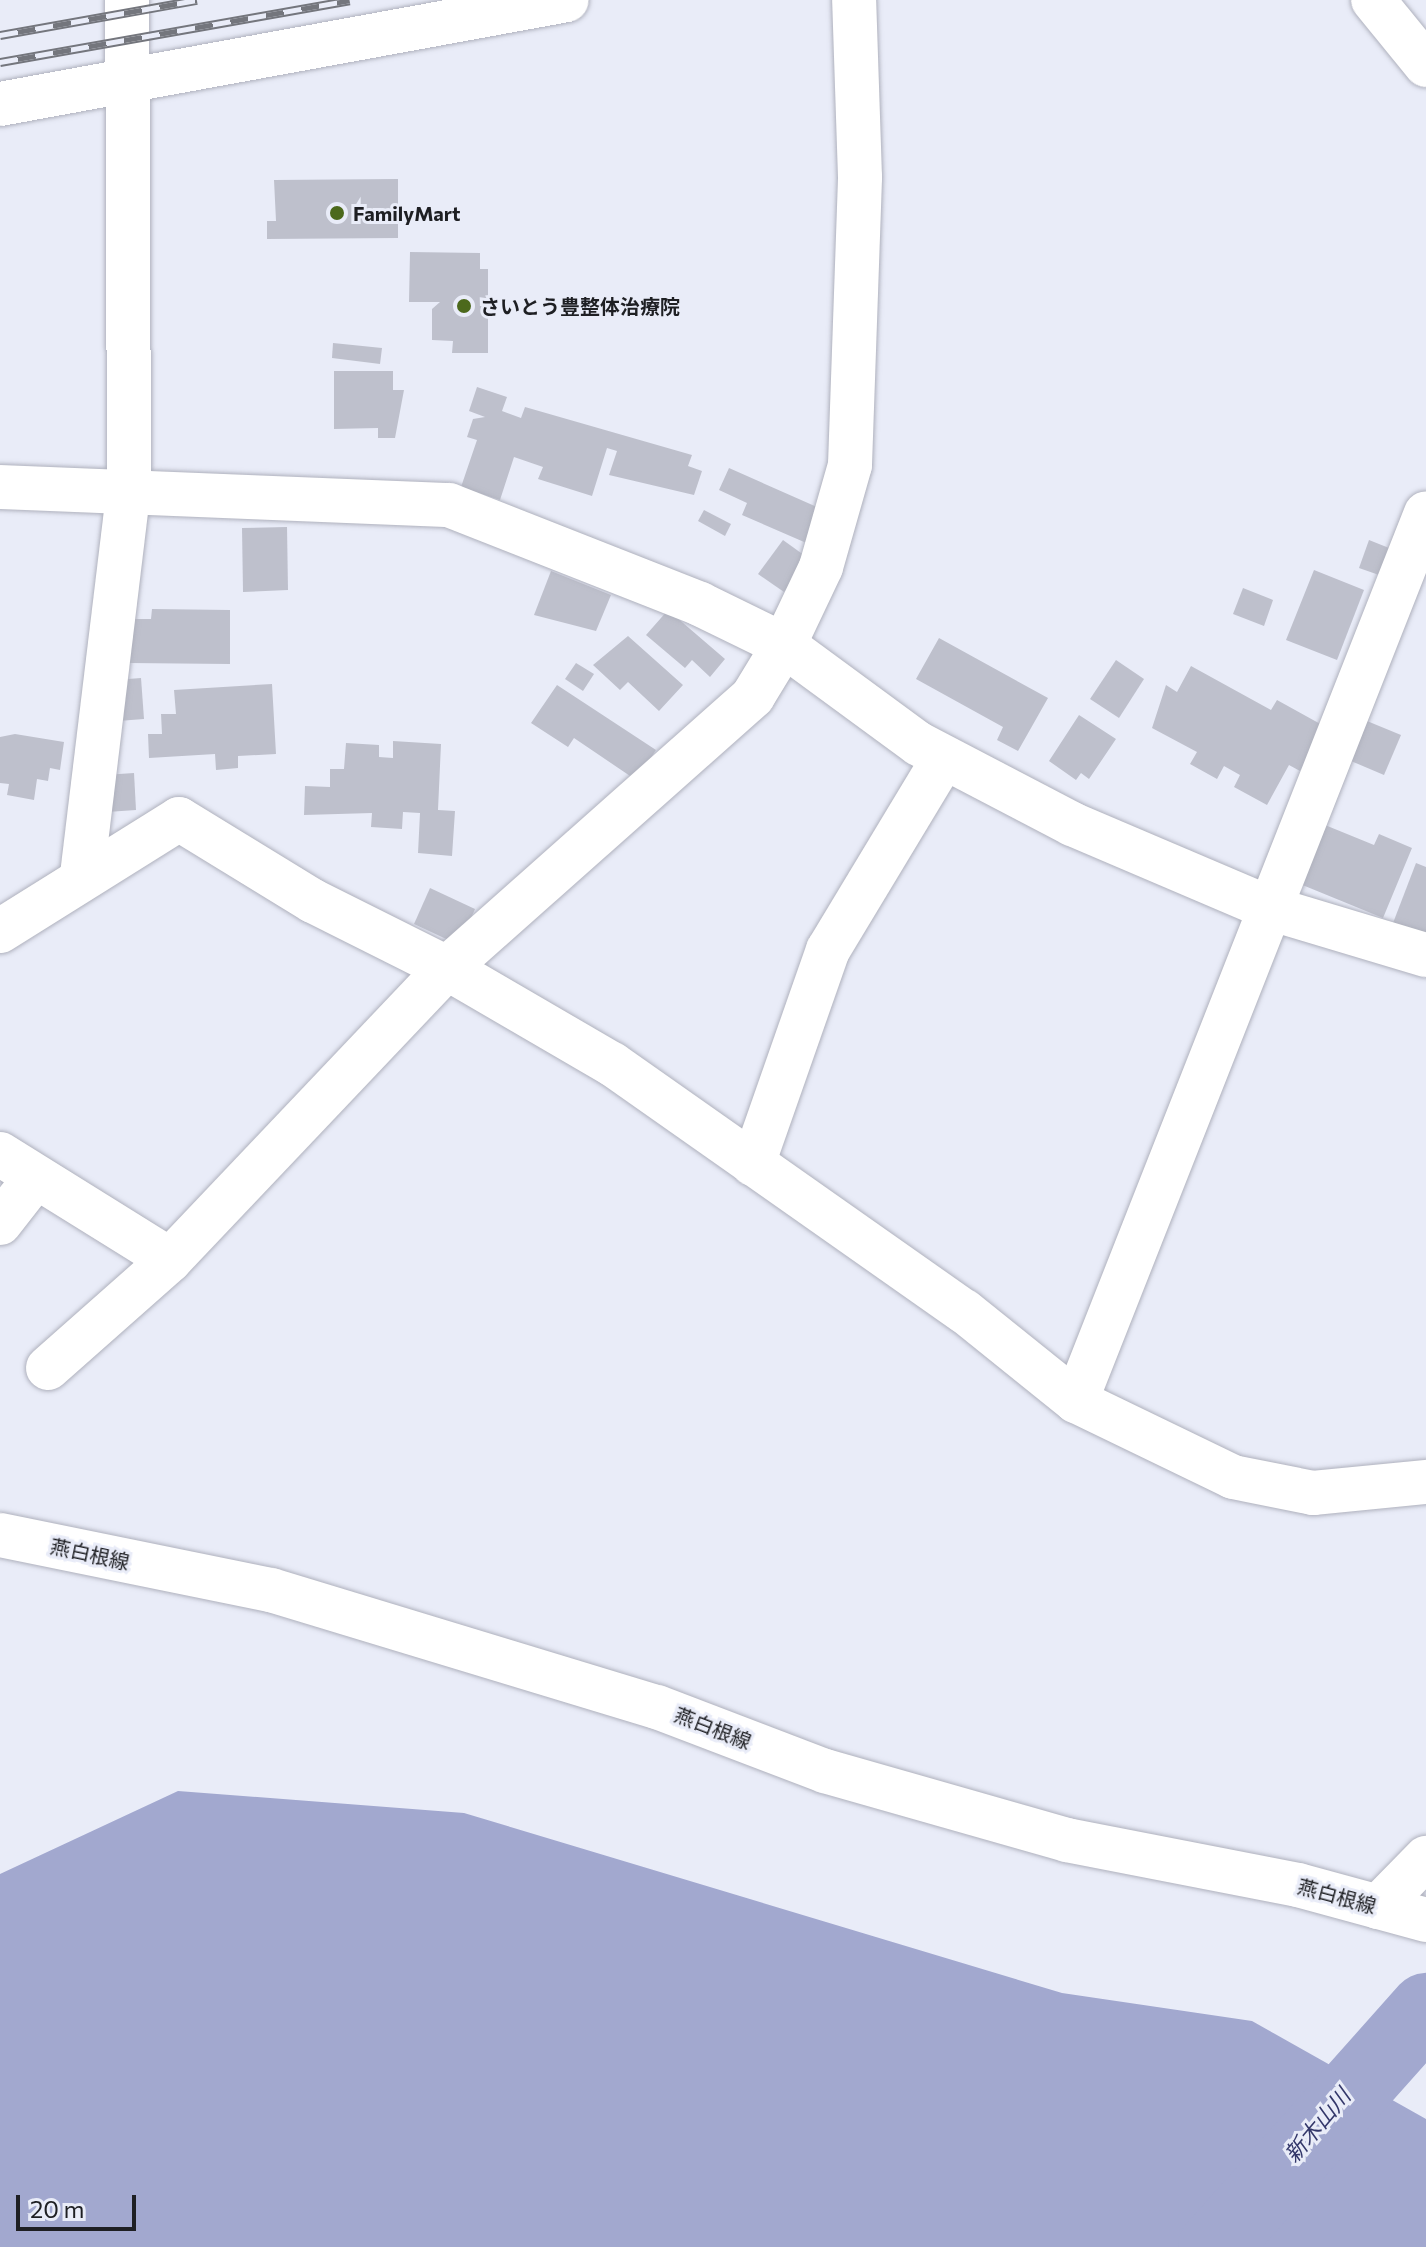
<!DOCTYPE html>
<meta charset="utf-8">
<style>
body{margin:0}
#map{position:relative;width:1426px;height:2247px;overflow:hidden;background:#e9ecf8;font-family:Commissioner,"Noto Sans JP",sans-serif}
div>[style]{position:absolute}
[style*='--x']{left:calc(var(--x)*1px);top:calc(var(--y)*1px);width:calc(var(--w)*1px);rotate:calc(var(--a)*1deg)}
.water>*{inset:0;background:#a2a8cf}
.river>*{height:72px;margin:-36px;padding:0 36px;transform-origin:36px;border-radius:36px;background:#a2a8cf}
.building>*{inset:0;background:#bec0cc}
.roads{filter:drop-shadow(0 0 2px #afb1bd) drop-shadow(0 0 2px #afb1bd)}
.minor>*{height:44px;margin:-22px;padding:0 22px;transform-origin:22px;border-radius:22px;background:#fff}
.major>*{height:44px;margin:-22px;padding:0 22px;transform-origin:22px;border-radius:22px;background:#fff}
.rail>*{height:9px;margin-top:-4.5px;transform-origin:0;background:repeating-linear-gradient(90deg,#e9ecf8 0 18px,#74767d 0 36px);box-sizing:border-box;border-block:2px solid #74767d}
.dots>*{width:22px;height:22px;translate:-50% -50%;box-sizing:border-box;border:4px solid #e9ecf8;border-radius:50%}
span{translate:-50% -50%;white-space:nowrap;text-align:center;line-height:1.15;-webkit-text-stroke:6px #e9ecf8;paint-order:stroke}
.poi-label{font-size:20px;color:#1e1f23;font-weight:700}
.left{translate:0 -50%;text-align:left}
.street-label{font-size:20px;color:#1e1f23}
.water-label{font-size:22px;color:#33376a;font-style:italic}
.scale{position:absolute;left:16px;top:2195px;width:120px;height:36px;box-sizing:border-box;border:4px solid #1e1f23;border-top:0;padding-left:10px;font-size:24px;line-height:28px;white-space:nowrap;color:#1e1f23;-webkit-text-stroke:6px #e9ecf8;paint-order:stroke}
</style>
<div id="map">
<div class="water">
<div style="clip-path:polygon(178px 1791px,464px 1813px,1062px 1993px,1252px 2021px,1426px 2119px,1426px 2247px,0 2247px,0 1874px)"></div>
</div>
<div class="river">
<div style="--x:1214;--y:2247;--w:319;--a:-48.3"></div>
</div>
<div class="building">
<div style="clip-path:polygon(398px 179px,398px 238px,267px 239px,267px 221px,276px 221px,274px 180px)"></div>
<div style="clip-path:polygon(410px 252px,480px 253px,480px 269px,488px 269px,488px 353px,452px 353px,453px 341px,432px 340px,432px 309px,440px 302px,409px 302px)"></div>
<div style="clip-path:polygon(333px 343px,382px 348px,380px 364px,332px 358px)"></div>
<div style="clip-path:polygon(334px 371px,393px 371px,393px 390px,404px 390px,395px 438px,378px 438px,378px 428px,334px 429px)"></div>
<div style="clip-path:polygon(477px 387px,507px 397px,502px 411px,521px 418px,525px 407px,692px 455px,688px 466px,702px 471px,694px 495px,609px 475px,617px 451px,607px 448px,592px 496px,538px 479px,543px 467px,514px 457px,500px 500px,461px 487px,477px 440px,467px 437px,473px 419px,485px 417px,469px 411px)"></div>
<div style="clip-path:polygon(729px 468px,826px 511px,811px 545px,742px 515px,747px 503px,719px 490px)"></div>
<div style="clip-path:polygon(704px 510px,731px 524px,725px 536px,698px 521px)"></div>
<div style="clip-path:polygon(287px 527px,288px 590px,243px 592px,242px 528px)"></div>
<div style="clip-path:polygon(783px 540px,808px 558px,784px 592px,758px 574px)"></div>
<div style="clip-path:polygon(1369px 540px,1389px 548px,1379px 575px,1359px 568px)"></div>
<div style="clip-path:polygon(1314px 570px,1364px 590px,1337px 660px,1286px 640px)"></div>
<div style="clip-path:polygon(551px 571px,611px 595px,596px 631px,534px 615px)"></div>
<div style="clip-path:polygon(1243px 588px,1273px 600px,1264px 626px,1233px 614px)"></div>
<div style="clip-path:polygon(152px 609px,230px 610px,230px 664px,129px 663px,129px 619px,151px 619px)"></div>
<div style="clip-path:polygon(668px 610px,725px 659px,710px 677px,692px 660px,685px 668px,646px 635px)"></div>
<div style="clip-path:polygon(628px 636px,683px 685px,659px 711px,628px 682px,620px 690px,593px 665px)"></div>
<div style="clip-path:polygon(939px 638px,1048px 698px,1018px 751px,997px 740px,1003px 727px,916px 679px)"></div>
<div style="clip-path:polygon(1116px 660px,1144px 679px,1119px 718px,1090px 699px)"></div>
<div style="clip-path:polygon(576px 663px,594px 674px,583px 691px,565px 679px)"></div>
<div style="clip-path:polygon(1191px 666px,1271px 710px,1277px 700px,1324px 726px,1300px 771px,1289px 765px,1267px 805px,1234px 787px,1240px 775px,1224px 766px,1217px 779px,1190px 764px,1197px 752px,1152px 728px,1166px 685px,1177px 692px)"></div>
<div style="clip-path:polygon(141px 678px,144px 719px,105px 722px,102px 681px)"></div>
<div style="clip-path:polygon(272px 684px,276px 754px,238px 756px,238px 768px,216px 770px,215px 754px,149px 758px,148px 734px,162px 734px,161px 714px,176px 714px,174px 690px)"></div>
<div style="clip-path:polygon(557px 685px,656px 750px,636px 780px,574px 738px,568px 747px,531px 723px)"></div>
<div style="clip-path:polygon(1079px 715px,1116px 739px,1089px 779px,1081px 773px,1076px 780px,1049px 761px)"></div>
<div style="clip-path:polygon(1367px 721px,1401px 735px,1384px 775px,1351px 761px)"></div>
<div style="clip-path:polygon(15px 734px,64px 742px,60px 770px,50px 768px,48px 781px,37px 779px,34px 800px,7px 795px,9px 784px,0 783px,0 737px)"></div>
<div style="clip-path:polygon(393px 741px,441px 744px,438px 810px,455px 811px,452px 856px,418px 853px,420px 813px,403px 812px,402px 829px,371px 827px,372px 813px,304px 815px,305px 786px,330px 787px,330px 769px,344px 769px,346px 743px,379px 745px,379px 757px,393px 758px)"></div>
<div style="clip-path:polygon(134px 773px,136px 810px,107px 812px,104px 775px)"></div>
<div style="clip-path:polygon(1325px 825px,1374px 845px,1379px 834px,1412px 848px,1383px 918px,1300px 884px)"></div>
<div style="clip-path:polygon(1416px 863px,1426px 867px,1426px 936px,1393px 923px)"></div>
<div style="clip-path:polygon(430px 888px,475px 909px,459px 945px,414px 924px)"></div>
</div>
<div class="roads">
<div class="minor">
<div style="--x:1373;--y:0;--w:84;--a:50.8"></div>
<div style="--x:0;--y:104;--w:576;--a:-10.39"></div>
<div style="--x:0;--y:487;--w:449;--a:2.3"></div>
<div style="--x:449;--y:505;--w:270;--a:21.5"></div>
<div style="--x:700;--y:604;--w:93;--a:26"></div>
<div style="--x:784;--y:645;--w:167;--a:36.3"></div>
<div style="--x:919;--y:744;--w:173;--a:27.6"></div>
<div style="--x:1072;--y:824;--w:214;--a:23.1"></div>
<div style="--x:1269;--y:908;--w:164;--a:16.7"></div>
<div style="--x:82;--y:875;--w:390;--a:-83.1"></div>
<div style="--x:129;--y:488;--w:488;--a:-90.2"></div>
<div style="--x:0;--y:931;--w:211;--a:-32"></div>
<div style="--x:179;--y:819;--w:157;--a:31.5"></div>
<div style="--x:313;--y:901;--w:150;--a:26.6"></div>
<div style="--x:447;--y:968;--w:191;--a:30.2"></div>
<div style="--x:612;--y:1064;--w:430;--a:35.1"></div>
<div style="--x:964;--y:1311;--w:144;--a:38.8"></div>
<div style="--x:1076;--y:1401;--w:174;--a:25.8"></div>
<div style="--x:1233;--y:1477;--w:82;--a:11.3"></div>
<div style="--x:1313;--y:1493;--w:114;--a:-5.6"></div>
<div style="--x:0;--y:1154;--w:200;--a:31.9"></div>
<div style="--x:753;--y:1164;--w:227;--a:-70.7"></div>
<div style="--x:828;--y:950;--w:223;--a:-58.9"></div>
<div style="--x:0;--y:1223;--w:58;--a:-52"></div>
<div style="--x:48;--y:1368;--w:163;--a:-41.5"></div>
<div style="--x:170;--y:1260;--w:402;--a:-46.5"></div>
<div style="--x:447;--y:968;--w:409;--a:-41.6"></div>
<div style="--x:753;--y:696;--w:60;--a:-58.7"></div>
<div style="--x:784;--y:645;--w:86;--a:-64.6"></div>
<div style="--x:821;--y:567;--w:106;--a:-74.1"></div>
<div style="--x:850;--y:465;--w:288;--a:-88"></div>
<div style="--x:860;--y:177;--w:177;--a:-91.9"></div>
<div style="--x:1076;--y:1401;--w:954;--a:-68.49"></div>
</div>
<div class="major">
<div style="--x:0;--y:1535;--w:277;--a:11.5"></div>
<div style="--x:271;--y:1590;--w:403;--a:16.9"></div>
<div style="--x:657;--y:1707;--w:180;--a:20.9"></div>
<div style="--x:825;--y:1771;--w:252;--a:15.9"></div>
<div style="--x:1067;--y:1840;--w:235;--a:11"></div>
<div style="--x:1298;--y:1885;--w:133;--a:15.3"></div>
<div style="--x:1378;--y:1907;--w:69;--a:-45.6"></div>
</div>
</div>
<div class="rail">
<div style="--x:0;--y:35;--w:200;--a:-10.1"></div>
<div style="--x:0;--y:62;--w:355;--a:-10"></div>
</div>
<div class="dots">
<div style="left:337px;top:213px;background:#4c691c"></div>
<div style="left:464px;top:306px;background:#4c691c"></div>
</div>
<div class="poi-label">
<span class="left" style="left:353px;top:213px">FamilyMart</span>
<span class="left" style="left:480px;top:306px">さいとう豊整体治療院</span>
</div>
<div class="street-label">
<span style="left:90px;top:1554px;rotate:12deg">燕白根線</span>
<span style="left:713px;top:1728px;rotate:21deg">燕白根線</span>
<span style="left:1337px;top:1896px;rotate:15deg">燕白根線</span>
</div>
<div class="water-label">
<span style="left:1317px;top:2125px;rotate:-50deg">新木山川</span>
</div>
<div class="scale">20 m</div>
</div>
